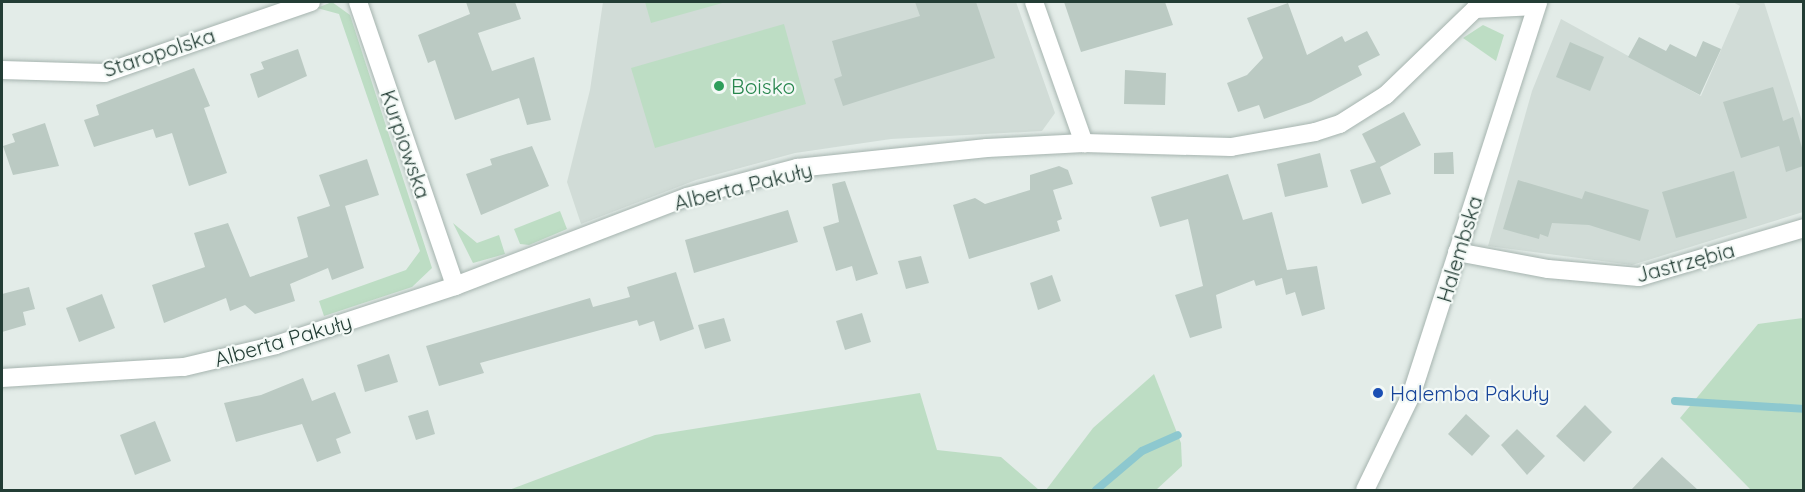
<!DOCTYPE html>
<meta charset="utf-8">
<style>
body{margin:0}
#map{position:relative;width:1805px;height:492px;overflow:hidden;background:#e3ece8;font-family:Quicksand,sans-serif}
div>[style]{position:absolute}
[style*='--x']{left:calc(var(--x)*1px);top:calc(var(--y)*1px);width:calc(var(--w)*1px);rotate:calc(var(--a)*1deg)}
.built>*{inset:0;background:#d1dcd7}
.green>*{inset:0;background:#bdddc4}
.stream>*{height:8px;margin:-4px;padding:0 4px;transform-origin:4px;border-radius:4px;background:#8dc8cf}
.building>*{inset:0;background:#bbcac3}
.roads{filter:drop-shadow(0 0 2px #a6b4af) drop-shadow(0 0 2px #a6b4af)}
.minor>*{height:18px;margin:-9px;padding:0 9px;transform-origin:9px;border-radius:9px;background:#fff}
.dots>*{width:16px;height:16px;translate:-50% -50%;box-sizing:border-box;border:3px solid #f3f9f6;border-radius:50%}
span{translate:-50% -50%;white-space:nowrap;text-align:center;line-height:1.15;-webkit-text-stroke:4.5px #f3f9f6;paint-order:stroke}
.street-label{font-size:21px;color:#233d35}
.leisure-label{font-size:21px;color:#27864d}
.left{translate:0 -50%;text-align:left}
.transit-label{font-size:21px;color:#164399}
.frame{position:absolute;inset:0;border:3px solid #233d35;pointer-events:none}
</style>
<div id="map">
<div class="built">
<div style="clip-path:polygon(603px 2px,1016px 2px,1055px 113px,1042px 131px,891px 139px,795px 153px,696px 180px,581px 224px,567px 182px,590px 90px)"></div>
<div style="clip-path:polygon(1733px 2px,1764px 2px,1803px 124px,1803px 212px,1632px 265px,1488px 246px,1532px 91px,1561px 19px,1701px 96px,1740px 6px)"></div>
</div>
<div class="green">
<div style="clip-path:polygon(332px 2px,350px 15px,432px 268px,412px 287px,324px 316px,319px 301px,406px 270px,420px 251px,339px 14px,317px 8px)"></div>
<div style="clip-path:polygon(645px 2px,726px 2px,651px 23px)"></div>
<div style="clip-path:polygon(784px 24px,806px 104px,655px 148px,631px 68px)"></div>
<div style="clip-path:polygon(1483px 25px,1504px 35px,1496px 61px,1463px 38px)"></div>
<div style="clip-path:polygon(560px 211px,567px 229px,529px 245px,520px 244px,514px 229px)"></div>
<div style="clip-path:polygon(453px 223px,477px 243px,499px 235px,505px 254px,473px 263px)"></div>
<div style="clip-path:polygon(1803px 318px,1803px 490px,1751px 490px,1680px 418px,1758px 324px)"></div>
<div style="clip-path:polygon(1154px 374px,1181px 443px,1182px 466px,1156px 490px,1046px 490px,1093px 428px)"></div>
<div style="clip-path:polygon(920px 393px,937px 450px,1001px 457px,1039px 490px,509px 490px,655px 435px)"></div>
</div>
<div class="stream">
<div style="--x:1675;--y:401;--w:129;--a:3.5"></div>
<div style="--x:1096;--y:490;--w:60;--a:-40.3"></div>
<div style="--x:1142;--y:451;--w:39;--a:-24"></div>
</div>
<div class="building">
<div style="clip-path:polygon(466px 2px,515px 2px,521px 19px,478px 33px,492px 71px,534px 57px,551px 120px,527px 125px,519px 98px,455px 120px,435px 60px,428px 63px,418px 35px,470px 14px)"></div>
<div style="clip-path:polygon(915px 2px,976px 2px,995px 58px,843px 106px,834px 79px,842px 76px,832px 41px,920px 16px)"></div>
<div style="clip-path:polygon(1064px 2px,1165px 2px,1173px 25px,1081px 52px)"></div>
<div style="clip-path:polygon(1288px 3px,1307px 55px,1342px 36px,1345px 42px,1367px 31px,1380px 55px,1358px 66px,1362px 75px,1311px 102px,1264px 119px,1259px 105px,1238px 112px,1227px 83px,1247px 75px,1263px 58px,1247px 18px)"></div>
<div style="clip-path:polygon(1639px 37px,1666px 51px,1670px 44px,1696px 57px,1703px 41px,1721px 49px,1700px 95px,1628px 57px)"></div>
<div style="clip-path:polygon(1570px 42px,1604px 57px,1590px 91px,1556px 77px)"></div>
<div style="clip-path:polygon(298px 49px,307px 76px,258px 98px,250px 74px,264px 69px,261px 62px)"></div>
<div style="clip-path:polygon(194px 68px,210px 106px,204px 108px,227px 173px,189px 186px,172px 133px,156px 138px,153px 129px,94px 147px,84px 120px,99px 115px,96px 105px)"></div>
<div style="clip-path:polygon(1125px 70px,1166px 73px,1165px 105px,1124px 104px)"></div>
<div style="clip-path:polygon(1773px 87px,1783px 121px,1793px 117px,1803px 151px,1803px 166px,1786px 172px,1779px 146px,1741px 158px,1723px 102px)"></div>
<div style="clip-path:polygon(1404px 112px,1421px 145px,1380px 167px,1391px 194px,1362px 204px,1350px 170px,1376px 162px,1362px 134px)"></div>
<div style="clip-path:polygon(45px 123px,59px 166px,13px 175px,3px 146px,15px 142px,12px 134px)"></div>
<div style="clip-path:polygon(532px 146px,549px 186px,481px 215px,466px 174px,492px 165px,490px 159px)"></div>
<div style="clip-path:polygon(1453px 152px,1454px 174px,1434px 174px,1434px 153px)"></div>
<div style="clip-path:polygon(1320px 153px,1328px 187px,1285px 197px,1277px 164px)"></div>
<div style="clip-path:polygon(367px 159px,379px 195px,345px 206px,364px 268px,332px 280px,328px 268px,290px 284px,295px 301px,255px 314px,245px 305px,230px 311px,226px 298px,164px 323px,152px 285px,205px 267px,194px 233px,228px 223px,250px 277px,308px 257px,297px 217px,330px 206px,319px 175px)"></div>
<div style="clip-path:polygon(1059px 166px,1068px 170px,1073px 184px,1053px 190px,1062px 219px,1057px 221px,1060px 231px,969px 259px,953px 205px,975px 198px,985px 204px,1030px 190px,1030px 175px)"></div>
<div style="clip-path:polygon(1734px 171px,1747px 218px,1676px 238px,1662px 192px)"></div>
<div style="clip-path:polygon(1228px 174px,1243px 220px,1272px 212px,1287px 270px,1317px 266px,1325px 309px,1302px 316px,1295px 292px,1286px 295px,1282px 278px,1256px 286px,1254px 280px,1216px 295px,1222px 328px,1190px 338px,1175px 295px,1203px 286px,1188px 219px,1160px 227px,1151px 197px)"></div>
<div style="clip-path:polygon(1518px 180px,1582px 199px,1585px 191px,1649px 210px,1640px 241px,1589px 225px,1552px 223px,1548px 237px,1540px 234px,1539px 239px,1503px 229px)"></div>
<div style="clip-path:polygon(845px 181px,878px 274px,856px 281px,852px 266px,836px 271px,823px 227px,839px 222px,832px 184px)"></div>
<div style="clip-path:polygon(788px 210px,798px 242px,694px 273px,685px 240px)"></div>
<div style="clip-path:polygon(921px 256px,929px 283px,906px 289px,898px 261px)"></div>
<div style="clip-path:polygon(676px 272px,694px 329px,660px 341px,654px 321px,639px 326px,637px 320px,480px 363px,484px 373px,439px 386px,426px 346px,590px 298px,593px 307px,630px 297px,627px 287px)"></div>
<div style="clip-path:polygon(1052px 275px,1061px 301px,1038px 310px,1030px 283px)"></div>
<div style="clip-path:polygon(29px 287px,35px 309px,23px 312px,26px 325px,2px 332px,2px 294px)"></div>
<div style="clip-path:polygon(102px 294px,115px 328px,79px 342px,66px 308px)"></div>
<div style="clip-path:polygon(862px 313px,871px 342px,845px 350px,836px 321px)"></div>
<div style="clip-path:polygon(724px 318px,731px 341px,705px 349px,698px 325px)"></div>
<div style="clip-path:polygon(389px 354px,398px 382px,365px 392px,357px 365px)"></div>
<div style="clip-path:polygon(303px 378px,312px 401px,335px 392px,351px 433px,336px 439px,341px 453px,317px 462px,302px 424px,236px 442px,224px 403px,261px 395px)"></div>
<div style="clip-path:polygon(1585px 405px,1612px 432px,1584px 462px,1556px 436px)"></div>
<div style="clip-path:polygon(428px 410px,435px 434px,416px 440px,408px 416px)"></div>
<div style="clip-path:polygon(1466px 414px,1490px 436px,1472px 456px,1448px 434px)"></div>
<div style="clip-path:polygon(155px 421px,171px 461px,135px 475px,120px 435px)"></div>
<div style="clip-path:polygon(1517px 429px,1545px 456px,1527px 475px,1501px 445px)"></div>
<div style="clip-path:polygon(1662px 457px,1687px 480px,1698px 490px,1631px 490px)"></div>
</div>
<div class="roads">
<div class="minor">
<div style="--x:358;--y:2;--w:300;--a:71.1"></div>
<div style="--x:1034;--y:2;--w:150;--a:70.5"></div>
<div style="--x:2;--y:70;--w:103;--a:1.7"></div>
<div style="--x:105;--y:73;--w:218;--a:-19"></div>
<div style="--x:1457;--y:252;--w:93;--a:10.6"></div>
<div style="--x:1548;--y:269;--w:91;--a:5"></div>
<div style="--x:1639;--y:277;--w:172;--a:-16.5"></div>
<div style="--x:2;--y:378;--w:182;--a:-3.5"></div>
<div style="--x:184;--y:367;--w:95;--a:-13.4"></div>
<div style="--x:276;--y:345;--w:188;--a:-18.2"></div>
<div style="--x:455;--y:286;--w:248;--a:-21"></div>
<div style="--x:687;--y:197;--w:114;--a:-14.8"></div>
<div style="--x:797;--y:168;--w:191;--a:-6"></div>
<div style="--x:987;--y:148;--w:97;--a:-3"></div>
<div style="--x:1084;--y:143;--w:147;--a:1.6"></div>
<div style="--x:1231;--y:147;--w:85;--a:-10.1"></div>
<div style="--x:1315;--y:132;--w:26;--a:-18"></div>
<div style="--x:1340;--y:124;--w:54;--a:-32.2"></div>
<div style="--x:1386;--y:95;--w:124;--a:-44"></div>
<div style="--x:1475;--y:9;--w:61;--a:-2.8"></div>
<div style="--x:1365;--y:490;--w:108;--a:-64.1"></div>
<div style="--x:1412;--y:393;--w:411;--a:-72.1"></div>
</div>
</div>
<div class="dots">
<div style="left:719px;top:86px;background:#2e9e5b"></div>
<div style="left:1378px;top:393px;background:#1a4fb4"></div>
</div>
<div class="street-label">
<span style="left:159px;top:52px;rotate:-18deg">Staropolska</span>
<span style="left:406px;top:144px;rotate:71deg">Kurpiowska</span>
<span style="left:743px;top:186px;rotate:-14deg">Alberta Pakuły</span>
<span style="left:1459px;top:249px;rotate:-73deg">Halembska</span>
<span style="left:1685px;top:262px;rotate:-15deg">Jastrzębia</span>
<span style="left:283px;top:340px;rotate:-16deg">Alberta Pakuły</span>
</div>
<div class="leisure-label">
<span class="left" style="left:731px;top:86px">Boisko</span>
</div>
<div class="transit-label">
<span class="left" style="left:1390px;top:393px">Halemba Pakuły</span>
</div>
<div class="frame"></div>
</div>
